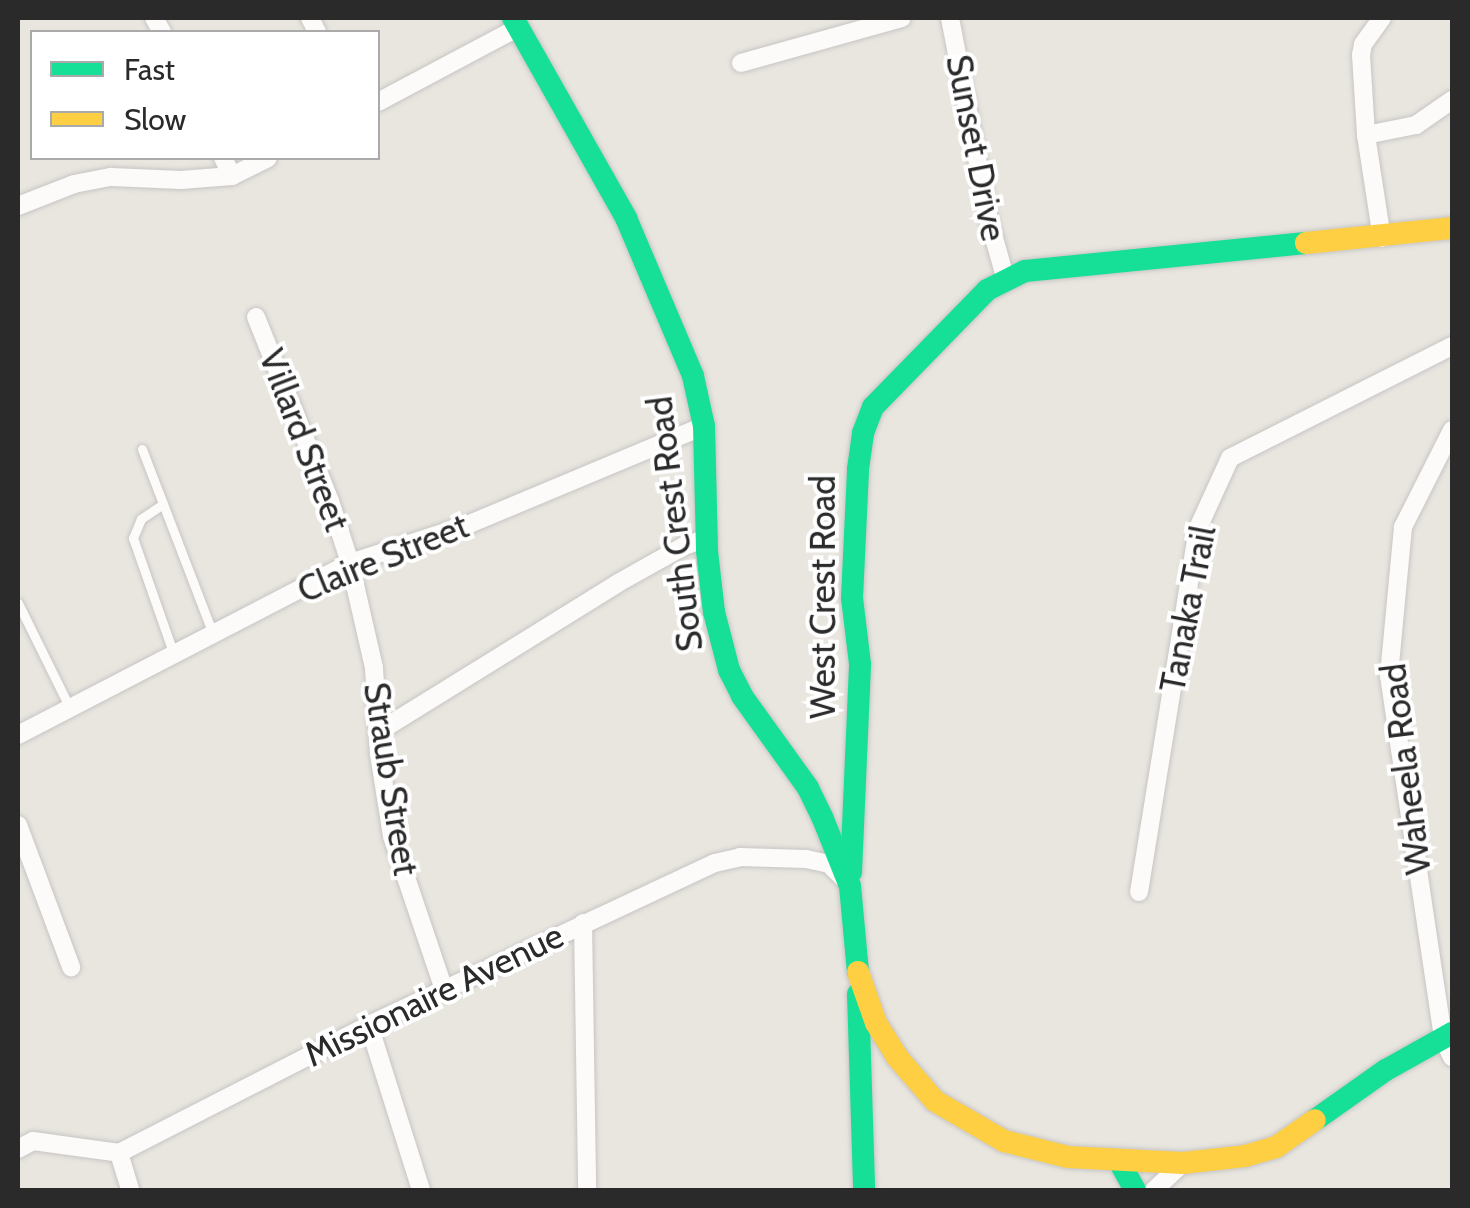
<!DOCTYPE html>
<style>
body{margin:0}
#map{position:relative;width:1470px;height:1208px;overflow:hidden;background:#e9e6df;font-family:Cabin,sans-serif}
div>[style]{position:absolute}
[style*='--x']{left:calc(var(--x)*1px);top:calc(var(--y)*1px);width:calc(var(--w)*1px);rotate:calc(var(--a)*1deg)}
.roads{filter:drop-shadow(0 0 2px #c6c5c5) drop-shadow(0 0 2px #c6c5c5)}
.lane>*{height:9px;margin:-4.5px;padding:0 4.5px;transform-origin:4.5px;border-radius:4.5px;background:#fcfbfa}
.street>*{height:18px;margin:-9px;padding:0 9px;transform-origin:9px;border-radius:9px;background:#fcfbfa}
.fast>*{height:22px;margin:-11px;padding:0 11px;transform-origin:11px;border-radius:11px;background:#16e098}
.slow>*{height:22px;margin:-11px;padding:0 11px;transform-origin:11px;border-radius:11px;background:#ffcf43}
span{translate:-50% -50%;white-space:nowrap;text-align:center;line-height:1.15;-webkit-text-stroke:8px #fff;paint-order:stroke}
.street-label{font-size:35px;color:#2a2a2a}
.frame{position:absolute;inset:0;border:20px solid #2a2a2a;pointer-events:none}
.legend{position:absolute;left:30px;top:30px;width:350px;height:130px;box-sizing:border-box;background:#fff;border:2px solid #aaa;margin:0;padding:12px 18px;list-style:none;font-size:30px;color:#2a2a2a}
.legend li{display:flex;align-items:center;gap:20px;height:50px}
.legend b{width:50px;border:2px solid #aaa}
</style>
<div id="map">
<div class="roads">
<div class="lane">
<div style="--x:142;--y:449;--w:198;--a:69"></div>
<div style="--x:163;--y:504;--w:27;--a:146"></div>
<div style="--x:141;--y:519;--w:21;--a:113"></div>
<div style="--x:133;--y:538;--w:124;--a:70.7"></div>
<div style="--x:18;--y:603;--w:117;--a:63.7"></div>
</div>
<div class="street">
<div style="--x:154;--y:18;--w:16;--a:60"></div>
<div style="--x:310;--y:18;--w:16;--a:63"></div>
<div style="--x:950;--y:18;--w:206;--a:79.1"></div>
<div style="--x:989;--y:220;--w:59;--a:74.3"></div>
<div style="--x:1382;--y:18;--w:32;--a:126"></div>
<div style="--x:1363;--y:44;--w:11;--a:100"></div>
<div style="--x:1361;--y:55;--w:80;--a:86.4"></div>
<div style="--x:1366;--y:135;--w:51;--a:-11.3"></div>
<div style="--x:1416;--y:125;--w:44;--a:-34.8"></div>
<div style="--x:741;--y:63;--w:167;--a:-15.6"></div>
<div style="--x:378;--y:102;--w:160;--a:-28"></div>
<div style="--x:1366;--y:135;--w:104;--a:81.2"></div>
<div style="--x:223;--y:158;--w:20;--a:63"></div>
<div style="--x:18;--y:206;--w:60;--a:-21.4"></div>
<div style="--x:74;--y:184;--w:38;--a:-11"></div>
<div style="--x:111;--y:177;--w:70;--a:2.5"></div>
<div style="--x:181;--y:180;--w:51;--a:-4.5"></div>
<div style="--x:232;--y:176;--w:40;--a:-26.6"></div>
<div style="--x:256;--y:317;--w:198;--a:68.1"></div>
<div style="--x:330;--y:501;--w:65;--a:72.1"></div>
<div style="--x:350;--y:563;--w:108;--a:77.1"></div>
<div style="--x:374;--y:668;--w:86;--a:86.7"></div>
<div style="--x:379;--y:754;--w:83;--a:81"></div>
<div style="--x:392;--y:836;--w:163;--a:71.3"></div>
<div style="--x:1452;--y:430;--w:109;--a:116.8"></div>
<div style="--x:1403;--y:527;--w:150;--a:95.4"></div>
<div style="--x:1389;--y:676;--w:366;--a:81.5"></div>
<div style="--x:1443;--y:1038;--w:21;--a:65"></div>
<div style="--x:378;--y:732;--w:282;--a:-31.8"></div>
<div style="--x:618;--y:583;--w:76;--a:-29.3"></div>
<div style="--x:684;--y:546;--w:24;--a:-19"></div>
<div style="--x:18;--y:735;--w:374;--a:-27.4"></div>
<div style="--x:350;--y:563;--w:123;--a:-18"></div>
<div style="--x:467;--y:525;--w:257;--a:-22.7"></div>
<div style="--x:18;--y:825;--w:152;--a:69.5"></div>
<div style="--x:1139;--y:892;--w:369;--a:-80.8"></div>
<div style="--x:1198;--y:528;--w:77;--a:-65.4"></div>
<div style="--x:1230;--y:458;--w:249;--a:-26.8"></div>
<div style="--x:583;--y:923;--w:267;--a:89.1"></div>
<div style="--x:369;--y:1025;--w:173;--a:72.5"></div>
<div style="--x:18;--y:1149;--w:17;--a:-28"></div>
<div style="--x:33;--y:1141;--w:87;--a:7.9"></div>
<div style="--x:119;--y:1153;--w:281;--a:-27.1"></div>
<div style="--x:369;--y:1025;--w:382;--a:-25.1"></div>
<div style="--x:715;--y:863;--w:26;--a:-13"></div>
<div style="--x:740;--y:857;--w:66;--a:1.7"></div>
<div style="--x:806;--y:859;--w:24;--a:12"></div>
<div style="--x:829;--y:864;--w:20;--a:45"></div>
<div style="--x:119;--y:1153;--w:39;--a:73"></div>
<div style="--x:1154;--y:1190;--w:40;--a:-43"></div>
</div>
<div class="fast">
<div style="--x:513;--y:18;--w:230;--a:60.5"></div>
<div style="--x:626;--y:218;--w:172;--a:67"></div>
<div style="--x:693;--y:376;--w:51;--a:77.6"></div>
<div style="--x:704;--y:426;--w:125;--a:88.6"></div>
<div style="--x:707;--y:551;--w:61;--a:83.5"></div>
<div style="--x:714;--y:612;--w:60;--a:75.5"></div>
<div style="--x:729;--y:670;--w:29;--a:63"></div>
<div style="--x:742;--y:696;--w:113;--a:54.3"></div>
<div style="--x:808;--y:788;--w:34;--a:64"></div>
<div style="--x:823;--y:819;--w:72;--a:68.1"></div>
<div style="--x:850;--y:886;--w:86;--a:84.7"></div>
<div style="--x:851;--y:872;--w:208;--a:-87.5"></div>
<div style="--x:860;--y:664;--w:66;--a:-96.9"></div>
<div style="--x:852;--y:598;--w:129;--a:-87.3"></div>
<div style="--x:858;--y:469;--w:36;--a:-82"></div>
<div style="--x:863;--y:433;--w:28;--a:-69"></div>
<div style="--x:873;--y:407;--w:163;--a:-45.7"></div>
<div style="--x:987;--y:290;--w:42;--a:-26.6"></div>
<div style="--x:1025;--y:271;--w:282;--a:-5.7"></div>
<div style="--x:858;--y:994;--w:196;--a:88.2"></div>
<div style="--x:1315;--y:1120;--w:87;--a:-35.2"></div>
<div style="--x:1386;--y:1070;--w:76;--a:-29.3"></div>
<div style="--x:1120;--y:1163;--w:31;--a:61"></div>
</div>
<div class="slow">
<div style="--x:1306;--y:243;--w:147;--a:-5.9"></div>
<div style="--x:858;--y:972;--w:54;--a:70.6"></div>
<div style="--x:876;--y:1023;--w:40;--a:58"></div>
<div style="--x:897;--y:1057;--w:58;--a:49.2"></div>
<div style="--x:935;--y:1101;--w:80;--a:30.1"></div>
<div style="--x:1004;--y:1141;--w:66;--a:14"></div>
<div style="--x:1068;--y:1157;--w:115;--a:3"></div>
<div style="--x:1183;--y:1163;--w:62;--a:-6.4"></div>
<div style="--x:1245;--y:1156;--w:32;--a:-16"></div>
<div style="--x:1276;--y:1147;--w:47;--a:-34.7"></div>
</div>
</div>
<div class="street-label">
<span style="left:976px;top:148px;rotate:79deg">Sunset Drive</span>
<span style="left:304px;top:440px;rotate:69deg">Villard Street</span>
<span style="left:675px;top:524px;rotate:-97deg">South Crest Road</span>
<span style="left:383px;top:558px;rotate:-22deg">Claire Street</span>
<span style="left:823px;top:597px;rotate:-90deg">West Crest Road</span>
<span style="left:1188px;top:609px;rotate:-79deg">Tanaka Trail</span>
<span style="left:1406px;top:769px;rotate:-97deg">Waheela Road</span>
<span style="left:391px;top:779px;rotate:81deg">Straub Street</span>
<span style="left:434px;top:995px;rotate:-26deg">Missionaire Avenue</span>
</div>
<div class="frame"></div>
<ul class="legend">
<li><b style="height:12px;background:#16e098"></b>Fast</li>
<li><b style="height:12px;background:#ffcf43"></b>Slow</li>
</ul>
</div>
